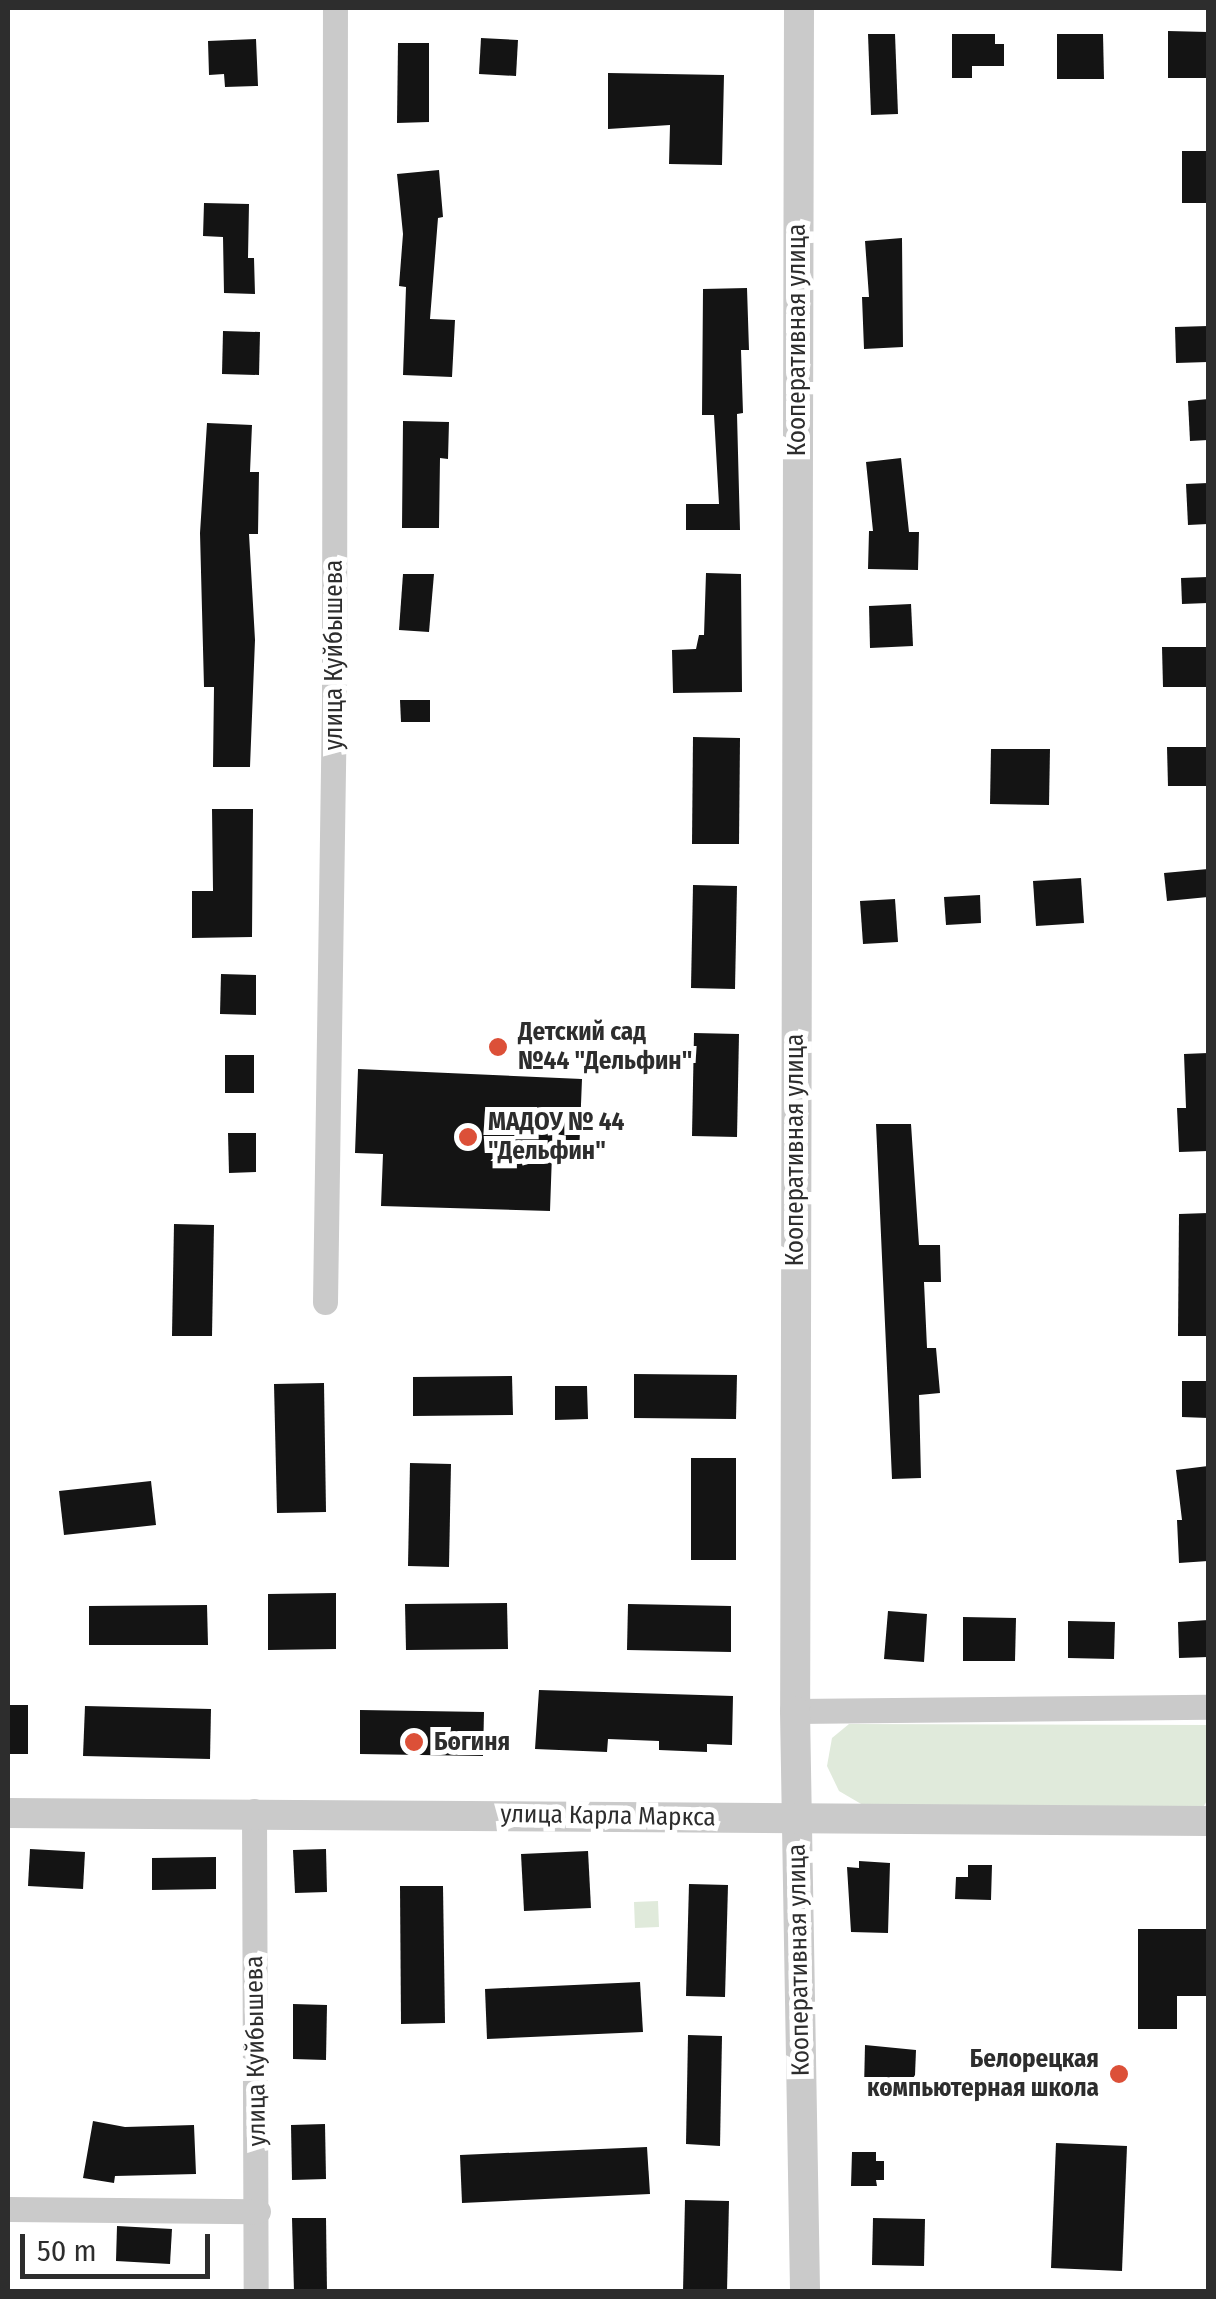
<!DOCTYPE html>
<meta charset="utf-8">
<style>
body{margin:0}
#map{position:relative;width:1216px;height:2299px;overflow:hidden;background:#fff;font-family:"Fira Sans Condensed",sans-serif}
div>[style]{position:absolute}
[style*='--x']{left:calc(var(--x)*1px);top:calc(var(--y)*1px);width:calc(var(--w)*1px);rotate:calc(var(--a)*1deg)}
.green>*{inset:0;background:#e0eadb}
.building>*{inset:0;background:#141414}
.minor>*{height:25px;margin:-12.5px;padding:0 12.5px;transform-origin:12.5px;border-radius:12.5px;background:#cacaca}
.tertiary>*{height:30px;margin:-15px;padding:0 15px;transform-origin:15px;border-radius:15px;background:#cacaca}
.dots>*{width:28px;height:28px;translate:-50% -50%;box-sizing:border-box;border:5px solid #fff;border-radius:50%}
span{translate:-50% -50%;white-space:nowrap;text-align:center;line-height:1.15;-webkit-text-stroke:10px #fff;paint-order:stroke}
.street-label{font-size:25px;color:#2d2d2d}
.poi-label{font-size:25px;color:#2d2d2d;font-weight:700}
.left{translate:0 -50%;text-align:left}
.right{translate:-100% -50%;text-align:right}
.frame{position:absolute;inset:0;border:10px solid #2d2d2d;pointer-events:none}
.scale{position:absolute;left:20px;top:2234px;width:190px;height:45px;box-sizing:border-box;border:5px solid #2d2d2d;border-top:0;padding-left:12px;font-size:30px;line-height:35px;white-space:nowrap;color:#2d2d2d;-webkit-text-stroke:8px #fff;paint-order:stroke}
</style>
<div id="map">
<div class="green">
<div style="clip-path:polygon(849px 1724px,1208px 1725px,1208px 1799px,1202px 1809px,868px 1808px,839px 1791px,827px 1766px,832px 1738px)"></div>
<div style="clip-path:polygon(658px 1901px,659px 1927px,635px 1928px,634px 1902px)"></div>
</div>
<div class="building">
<div style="clip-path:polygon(1168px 31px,1208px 32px,1208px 78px,1168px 78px)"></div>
<div style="clip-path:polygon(868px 34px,895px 34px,898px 114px,871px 115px)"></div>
<div style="clip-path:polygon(952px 34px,995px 34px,995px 44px,1004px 44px,1004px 66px,972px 66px,972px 78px,952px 78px)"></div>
<div style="clip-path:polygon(1057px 34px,1103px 34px,1104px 79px,1057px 79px)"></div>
<div style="clip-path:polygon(481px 38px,518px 40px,516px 76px,479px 74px)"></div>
<div style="clip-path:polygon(256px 39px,258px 86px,225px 87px,224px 74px,209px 75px,208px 41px)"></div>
<div style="clip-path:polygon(398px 43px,429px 43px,429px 122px,397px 123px)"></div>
<div style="clip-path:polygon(608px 73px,724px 75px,722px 165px,669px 164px,670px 125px,608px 129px)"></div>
<div style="clip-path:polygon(1182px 151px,1208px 151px,1208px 203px,1182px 203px)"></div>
<div style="clip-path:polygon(439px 170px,443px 217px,438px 218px,430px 319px,455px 320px,452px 377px,403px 375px,406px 287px,399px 286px,403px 234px,397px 174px)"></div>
<div style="clip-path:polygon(204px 203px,249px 204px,248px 258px,254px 258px,255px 294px,224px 293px,223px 237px,203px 236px)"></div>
<div style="clip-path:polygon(902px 238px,903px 347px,864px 349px,862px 297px,869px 297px,865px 241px)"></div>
<div style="clip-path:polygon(747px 288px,749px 350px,741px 350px,743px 413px,737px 414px,740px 530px,686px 530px,686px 504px,719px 504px,714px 415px,702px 415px,703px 289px)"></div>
<div style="clip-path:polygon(1208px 326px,1208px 362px,1176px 363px,1175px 327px)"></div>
<div style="clip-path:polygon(223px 331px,260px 332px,259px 375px,222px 374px)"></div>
<div style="clip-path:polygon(1208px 399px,1208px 440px,1190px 441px,1188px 401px)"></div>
<div style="clip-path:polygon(403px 421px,449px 422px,448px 459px,440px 458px,439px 528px,402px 528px)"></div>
<div style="clip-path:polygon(207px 423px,252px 425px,250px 472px,259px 472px,258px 534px,249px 534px,255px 640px,250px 767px,213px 767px,214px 687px,204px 687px,200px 533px)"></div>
<div style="clip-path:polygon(901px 458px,909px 532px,919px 532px,918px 570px,868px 569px,869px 531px,873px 531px,866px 462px)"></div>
<div style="clip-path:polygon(1208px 483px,1208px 524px,1188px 525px,1186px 484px)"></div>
<div style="clip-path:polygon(706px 573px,741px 574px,742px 692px,673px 693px,672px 650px,696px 649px,699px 635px,704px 635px)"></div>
<div style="clip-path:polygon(403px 574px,434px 574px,429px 632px,399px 630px)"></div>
<div style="clip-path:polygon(1208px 577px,1208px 603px,1182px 604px,1181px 578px)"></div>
<div style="clip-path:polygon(911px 604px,913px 646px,870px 648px,869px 606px)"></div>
<div style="clip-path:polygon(1162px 647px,1208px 647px,1208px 687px,1163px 687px)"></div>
<div style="clip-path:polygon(400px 700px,430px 700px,430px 722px,401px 722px)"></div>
<div style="clip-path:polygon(693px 737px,740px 738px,739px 844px,692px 844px)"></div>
<div style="clip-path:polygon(1167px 747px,1208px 747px,1208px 786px,1168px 786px)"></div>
<div style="clip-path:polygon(991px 749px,1050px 749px,1049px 805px,990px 804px)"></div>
<div style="clip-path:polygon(212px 809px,253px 809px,252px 937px,192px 938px,192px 891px,213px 891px)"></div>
<div style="clip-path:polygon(1208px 869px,1208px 897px,1167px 901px,1164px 873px)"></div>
<div style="clip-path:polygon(1081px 878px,1084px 923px,1036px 926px,1033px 881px)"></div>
<div style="clip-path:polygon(693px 885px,737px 886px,735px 989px,691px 988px)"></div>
<div style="clip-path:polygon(980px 895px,981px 923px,946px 925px,944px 897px)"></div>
<div style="clip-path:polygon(895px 899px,898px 942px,863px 944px,860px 901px)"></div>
<div style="clip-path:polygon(221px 974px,256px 975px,256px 1015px,220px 1014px)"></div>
<div style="clip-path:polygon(694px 1033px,739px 1034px,737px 1137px,692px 1136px)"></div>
<div style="clip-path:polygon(1208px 1053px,1208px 1151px,1179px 1152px,1177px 1108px,1186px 1108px,1184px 1054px)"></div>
<div style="clip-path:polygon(225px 1055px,254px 1055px,254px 1093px,225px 1093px)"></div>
<div style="clip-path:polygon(358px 1069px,582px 1079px,579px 1155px,552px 1154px,550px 1211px,381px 1206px,383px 1154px,355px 1153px)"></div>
<div style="clip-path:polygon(876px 1124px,911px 1124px,919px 1245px,940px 1245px,941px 1282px,924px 1282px,927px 1348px,936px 1348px,940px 1393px,919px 1395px,921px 1478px,892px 1479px)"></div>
<div style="clip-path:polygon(228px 1133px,256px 1133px,256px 1172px,229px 1173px)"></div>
<div style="clip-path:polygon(1208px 1213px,1208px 1336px,1178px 1336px,1179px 1214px)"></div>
<div style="clip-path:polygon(174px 1224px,214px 1225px,212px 1336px,172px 1336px)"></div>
<div style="clip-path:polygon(634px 1374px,737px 1375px,736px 1419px,634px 1418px)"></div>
<div style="clip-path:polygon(512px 1376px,513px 1415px,413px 1416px,413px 1377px)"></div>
<div style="clip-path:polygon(1182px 1381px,1208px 1381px,1208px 1418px,1182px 1417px)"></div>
<div style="clip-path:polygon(324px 1383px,326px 1512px,277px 1513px,274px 1384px)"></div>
<div style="clip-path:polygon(555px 1386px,587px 1386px,588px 1419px,555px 1420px)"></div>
<div style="clip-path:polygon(691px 1458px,736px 1458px,736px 1560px,691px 1560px)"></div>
<div style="clip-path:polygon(410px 1463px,451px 1464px,449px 1567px,408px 1566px)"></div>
<div style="clip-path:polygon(1208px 1466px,1208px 1561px,1179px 1563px,1177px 1520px,1182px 1520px,1176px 1470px)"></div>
<div style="clip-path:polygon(151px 1481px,156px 1525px,64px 1535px,59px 1491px)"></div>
<div style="clip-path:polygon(336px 1593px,336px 1649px,268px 1650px,268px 1594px)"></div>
<div style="clip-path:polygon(507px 1603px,508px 1649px,406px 1650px,405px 1604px)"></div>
<div style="clip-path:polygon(628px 1604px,731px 1606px,731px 1652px,627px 1650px)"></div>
<div style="clip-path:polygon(207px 1605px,208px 1645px,89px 1645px,89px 1606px)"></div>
<div style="clip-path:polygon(888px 1611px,927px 1614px,924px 1662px,884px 1659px)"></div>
<div style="clip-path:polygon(963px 1617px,1016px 1618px,1015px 1661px,963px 1661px)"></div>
<div style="clip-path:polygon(1208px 1620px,1208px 1657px,1179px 1658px,1178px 1622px)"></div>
<div style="clip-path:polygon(1068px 1621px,1115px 1622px,1114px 1659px,1068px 1658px)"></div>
<div style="clip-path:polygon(539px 1690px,733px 1696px,732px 1745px,707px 1744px,707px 1752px,659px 1750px,659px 1741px,608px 1739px,607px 1752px,535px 1749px)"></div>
<div style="clip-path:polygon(8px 1705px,28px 1705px,28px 1754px,8px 1754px)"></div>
<div style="clip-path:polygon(85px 1706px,211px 1709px,210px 1759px,83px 1756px)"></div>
<div style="clip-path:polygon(360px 1710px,484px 1712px,483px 1756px,360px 1754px)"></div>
<div style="clip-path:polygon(30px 1849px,85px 1852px,83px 1889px,28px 1886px)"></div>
<div style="clip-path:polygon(326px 1849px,327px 1892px,295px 1893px,293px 1850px)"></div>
<div style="clip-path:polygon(588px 1851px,591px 1908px,524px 1911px,521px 1854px)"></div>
<div style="clip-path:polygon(216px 1857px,216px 1889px,152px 1890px,152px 1858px)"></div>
<div style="clip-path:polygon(859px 1861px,890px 1863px,888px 1933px,851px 1932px,847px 1867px,859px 1868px)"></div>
<div style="clip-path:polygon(968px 1865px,992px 1865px,991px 1900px,955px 1899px,956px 1877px,968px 1877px)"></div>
<div style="clip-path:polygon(689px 1884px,728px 1885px,725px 1997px,686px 1996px)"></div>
<div style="clip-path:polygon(400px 1886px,443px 1886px,445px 2023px,401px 2024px)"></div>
<div style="clip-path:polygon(1138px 1929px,1208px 1929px,1208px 1996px,1177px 1996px,1177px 2029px,1138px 2029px)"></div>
<div style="clip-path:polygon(640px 1982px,643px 2032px,487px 2039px,485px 1989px)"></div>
<div style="clip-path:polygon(293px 2004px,327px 2005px,326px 2060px,293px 2059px)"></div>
<div style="clip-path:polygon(688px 2035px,722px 2036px,720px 2146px,686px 2144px)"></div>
<div style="clip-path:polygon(865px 2045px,916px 2050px,915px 2075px,905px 2091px,864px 2089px)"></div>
<div style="clip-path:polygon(93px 2121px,125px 2127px,194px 2125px,196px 2174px,115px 2176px,114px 2183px,83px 2178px)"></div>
<div style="clip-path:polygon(325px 2124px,326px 2179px,292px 2180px,291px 2125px)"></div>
<div style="clip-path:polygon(1056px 2143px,1127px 2146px,1122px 2271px,1051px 2268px)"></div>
<div style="clip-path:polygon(647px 2147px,650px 2194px,462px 2203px,460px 2155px)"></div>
<div style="clip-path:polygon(852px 2152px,876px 2152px,876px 2161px,884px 2161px,884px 2180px,876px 2180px,877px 2186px,851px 2186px)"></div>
<div style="clip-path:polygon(685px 2200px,729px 2201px,727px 2292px,683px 2292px)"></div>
<div style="clip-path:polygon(292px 2218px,326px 2218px,327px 2292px,294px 2292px)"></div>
<div style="clip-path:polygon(873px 2218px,925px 2219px,924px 2266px,872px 2265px)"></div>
<div style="clip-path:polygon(117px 2226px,172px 2229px,170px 2264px,116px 2261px)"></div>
</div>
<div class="minor">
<div style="--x:325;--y:1302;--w:599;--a:-89.14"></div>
<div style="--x:334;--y:703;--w:695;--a:-89.92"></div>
<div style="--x:795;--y:1711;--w:413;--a:-0.6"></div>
<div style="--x:254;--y:1811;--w:481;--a:89.8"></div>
<div style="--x:8;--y:2209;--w:250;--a:0.5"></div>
</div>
<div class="tertiary">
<div style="--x:799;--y:8;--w:1703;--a:90.13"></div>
<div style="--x:795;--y:1711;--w:581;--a:89.01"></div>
<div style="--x:8;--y:1813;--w:1200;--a:0.38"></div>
</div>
<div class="dots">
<div style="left:498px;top:1047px;background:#dc5038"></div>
<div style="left:468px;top:1137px;background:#dc5038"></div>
<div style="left:414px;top:1742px;background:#dc5038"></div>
<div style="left:1119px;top:2074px;background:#dc5038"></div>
</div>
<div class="street-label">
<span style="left:797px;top:340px;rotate:-90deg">Кооперативная улица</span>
<span style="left:334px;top:655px;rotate:-90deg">улица Куйбышева</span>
<span style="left:795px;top:1150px;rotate:-90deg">Кооперативная улица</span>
<span style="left:608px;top:1816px;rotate:1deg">улица Карла Маркса</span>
<span style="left:799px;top:1960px;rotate:-91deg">Кооперативная улица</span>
<span style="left:256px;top:2051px;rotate:-91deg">улица Куйбышева</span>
</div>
<div class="poi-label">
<span class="left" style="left:518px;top:1047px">Детский сад<br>№44 "Дельфин"</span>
<span class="left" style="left:488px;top:1137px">МАДОУ № 44<br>"Дельфин"</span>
<span class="left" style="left:434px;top:1742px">Богиня</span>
<span class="right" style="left:1099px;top:2074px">Белорецкая<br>компьютерная школа</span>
</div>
<div class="frame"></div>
<div class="scale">50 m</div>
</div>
